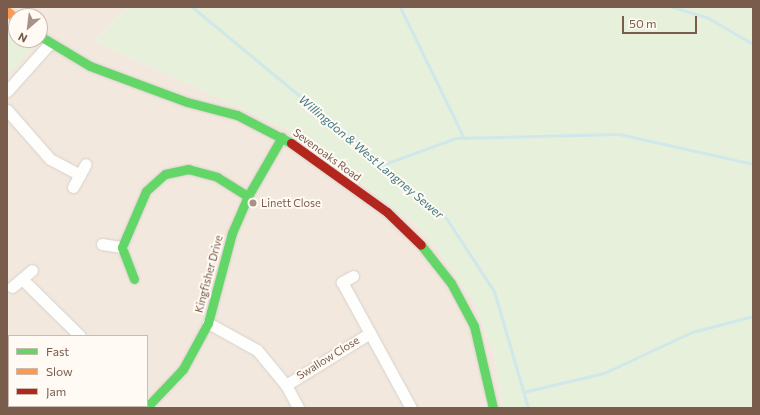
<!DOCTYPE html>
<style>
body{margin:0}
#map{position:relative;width:760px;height:415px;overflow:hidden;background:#f9f5f0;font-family:Commissioner,sans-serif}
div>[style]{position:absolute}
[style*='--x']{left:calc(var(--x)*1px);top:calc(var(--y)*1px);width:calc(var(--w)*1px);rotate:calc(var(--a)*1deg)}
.residential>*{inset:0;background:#f2e8de}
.green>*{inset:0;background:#e7f0db}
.stream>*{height:3px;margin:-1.5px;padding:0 1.5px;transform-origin:1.5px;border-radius:1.5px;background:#d0e8ea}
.roads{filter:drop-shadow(0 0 1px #d7d1cb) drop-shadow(0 0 1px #d7d1cb)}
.street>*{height:11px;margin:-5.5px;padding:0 5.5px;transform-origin:5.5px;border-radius:5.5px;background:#fefefd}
.fast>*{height:9px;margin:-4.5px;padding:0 4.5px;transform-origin:4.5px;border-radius:4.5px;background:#63d668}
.slow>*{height:9px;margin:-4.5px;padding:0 4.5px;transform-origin:4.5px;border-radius:4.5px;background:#ff974d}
.jam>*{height:9px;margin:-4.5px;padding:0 4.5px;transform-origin:4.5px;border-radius:4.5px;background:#b3261e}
.dots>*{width:11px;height:11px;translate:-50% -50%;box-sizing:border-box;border:2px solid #fffaf3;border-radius:50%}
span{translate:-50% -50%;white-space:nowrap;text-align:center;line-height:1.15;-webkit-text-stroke:4px #fffaf3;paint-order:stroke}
.street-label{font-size:11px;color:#7a5c4d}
.poi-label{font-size:11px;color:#7a5c4d}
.left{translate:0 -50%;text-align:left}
.water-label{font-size:12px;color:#437c86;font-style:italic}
.frame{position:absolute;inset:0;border:8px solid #7a5c4d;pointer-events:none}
.legend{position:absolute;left:8px;top:335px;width:140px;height:72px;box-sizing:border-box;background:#fffaf3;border:1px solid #cabbb1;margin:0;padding:5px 7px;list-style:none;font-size:12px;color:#7a5c4d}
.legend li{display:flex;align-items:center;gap:8px;height:20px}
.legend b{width:20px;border:1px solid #cabbb1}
.north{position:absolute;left:8px;top:8px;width:40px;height:40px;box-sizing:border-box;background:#fffaf3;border:1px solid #cabbb1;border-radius:50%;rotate:208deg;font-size:11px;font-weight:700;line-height:16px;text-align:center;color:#7a5c4d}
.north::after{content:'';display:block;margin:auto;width:14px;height:18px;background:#a69286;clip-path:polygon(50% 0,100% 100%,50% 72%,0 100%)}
.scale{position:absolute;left:622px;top:16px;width:75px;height:18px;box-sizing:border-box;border:2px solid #7a5c4d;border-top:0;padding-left:5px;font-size:12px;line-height:14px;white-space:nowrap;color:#7a5c4d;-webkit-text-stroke:3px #fffaf3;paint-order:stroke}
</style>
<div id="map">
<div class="residential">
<div style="clip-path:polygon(evenodd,7px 7px,129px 7px,95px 41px,295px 133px,423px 230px,476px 305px,494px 354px,503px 408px,7px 408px,7px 7px,16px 16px,40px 16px,40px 40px,16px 40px,16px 16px,7px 7px,9px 336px,147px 336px,147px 406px,9px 406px,9px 336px)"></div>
</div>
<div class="green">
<div style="clip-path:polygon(129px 7px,753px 7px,753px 408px,503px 408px,494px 354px,476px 305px,423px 230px,295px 133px,95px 41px)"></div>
<div style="clip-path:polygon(7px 18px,16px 25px,16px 40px,37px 43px,7px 75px)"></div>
</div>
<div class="stream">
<div style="--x:192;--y:7;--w:327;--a:39.5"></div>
<div style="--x:444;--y:215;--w:91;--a:56.7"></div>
<div style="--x:494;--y:291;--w:122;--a:73.8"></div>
<div style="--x:400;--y:7;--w:146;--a:64"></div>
<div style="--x:673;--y:7;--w:37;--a:17"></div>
<div style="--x:708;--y:18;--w:52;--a:30"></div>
<div style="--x:379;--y:166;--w:82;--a:-20"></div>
<div style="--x:456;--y:138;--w:163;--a:-1.4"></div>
<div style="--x:619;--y:134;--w:137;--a:12.6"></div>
<div style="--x:523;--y:392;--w:83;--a:-13.2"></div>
<div style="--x:604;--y:373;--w:97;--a:-25"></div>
<div style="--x:692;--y:332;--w:63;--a:-14.7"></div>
</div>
<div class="roads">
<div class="street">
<div style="--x:7;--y:91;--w:64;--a:-48.1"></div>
<div style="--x:7;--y:110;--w:65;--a:48.7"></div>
<div style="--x:50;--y:159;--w:34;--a:28"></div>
<div style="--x:73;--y:187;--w:26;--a:-61"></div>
<div style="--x:102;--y:244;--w:20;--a:9"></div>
<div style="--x:353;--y:276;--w:13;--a:151"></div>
<div style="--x:342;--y:282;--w:144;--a:61.3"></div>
<div style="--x:22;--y:279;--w:81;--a:44.5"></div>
<div style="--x:12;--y:287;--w:26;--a:-40"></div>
<div style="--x:208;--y:323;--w:56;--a:28.9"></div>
<div style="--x:257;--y:350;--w:45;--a:50.4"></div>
<div style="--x:286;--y:385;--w:26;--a:62"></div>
<div style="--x:286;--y:385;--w:99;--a:-31.8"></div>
<div style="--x:7;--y:391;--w:3;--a:45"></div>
<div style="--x:20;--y:406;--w:2;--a:63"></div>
<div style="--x:123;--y:406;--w:2;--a:63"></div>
</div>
<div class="fast">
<div style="--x:40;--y:36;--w:58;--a:31"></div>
<div style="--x:90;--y:66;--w:103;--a:20.4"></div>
<div style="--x:187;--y:102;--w:52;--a:14.6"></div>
<div style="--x:237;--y:115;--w:61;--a:27.4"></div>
<div style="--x:421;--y:245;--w:48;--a:51.7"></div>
<div style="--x:451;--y:283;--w:49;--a:61.9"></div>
<div style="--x:474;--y:326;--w:84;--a:77"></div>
<div style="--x:134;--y:279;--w:34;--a:-111"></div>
<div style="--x:122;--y:247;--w:61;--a:-66.8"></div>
<div style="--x:146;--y:191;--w:25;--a:-42"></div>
<div style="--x:165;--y:174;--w:24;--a:-12"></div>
<div style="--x:188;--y:169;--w:30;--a:15"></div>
<div style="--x:217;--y:177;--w:36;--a:32"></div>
<div style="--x:146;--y:408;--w:54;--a:-46.5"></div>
<div style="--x:183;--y:369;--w:52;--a:-61.5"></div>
<div style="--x:208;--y:323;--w:93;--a:-75.1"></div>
<div style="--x:232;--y:233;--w:40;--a:-66.6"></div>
<div style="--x:248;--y:196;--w:68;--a:-60"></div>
</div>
<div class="slow">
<div style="--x:7;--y:11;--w:12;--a:42"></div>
</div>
<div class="jam">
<div style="--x:291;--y:143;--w:118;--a:35.7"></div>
<div style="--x:387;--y:212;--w:47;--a:44.1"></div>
</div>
</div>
<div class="dots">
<div style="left:253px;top:203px;background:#a69286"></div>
</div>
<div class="street-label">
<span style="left:327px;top:155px;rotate:36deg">Sevenoaks Road</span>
<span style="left:209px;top:274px;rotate:-75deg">Kingfisher Drive</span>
<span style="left:328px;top:358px;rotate:-32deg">Swallow Close</span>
</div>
<div class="poi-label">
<span class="left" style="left:261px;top:203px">Linett Close</span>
</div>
<div class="water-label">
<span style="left:371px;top:157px;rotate:40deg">Willingdon &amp; West Langney Sewer</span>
</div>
<div class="frame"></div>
<ul class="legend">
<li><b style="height:5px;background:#63d668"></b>Fast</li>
<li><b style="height:5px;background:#ff974d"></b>Slow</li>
<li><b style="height:5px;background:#b3261e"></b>Jam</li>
</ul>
<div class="north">N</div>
<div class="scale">50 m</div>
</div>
